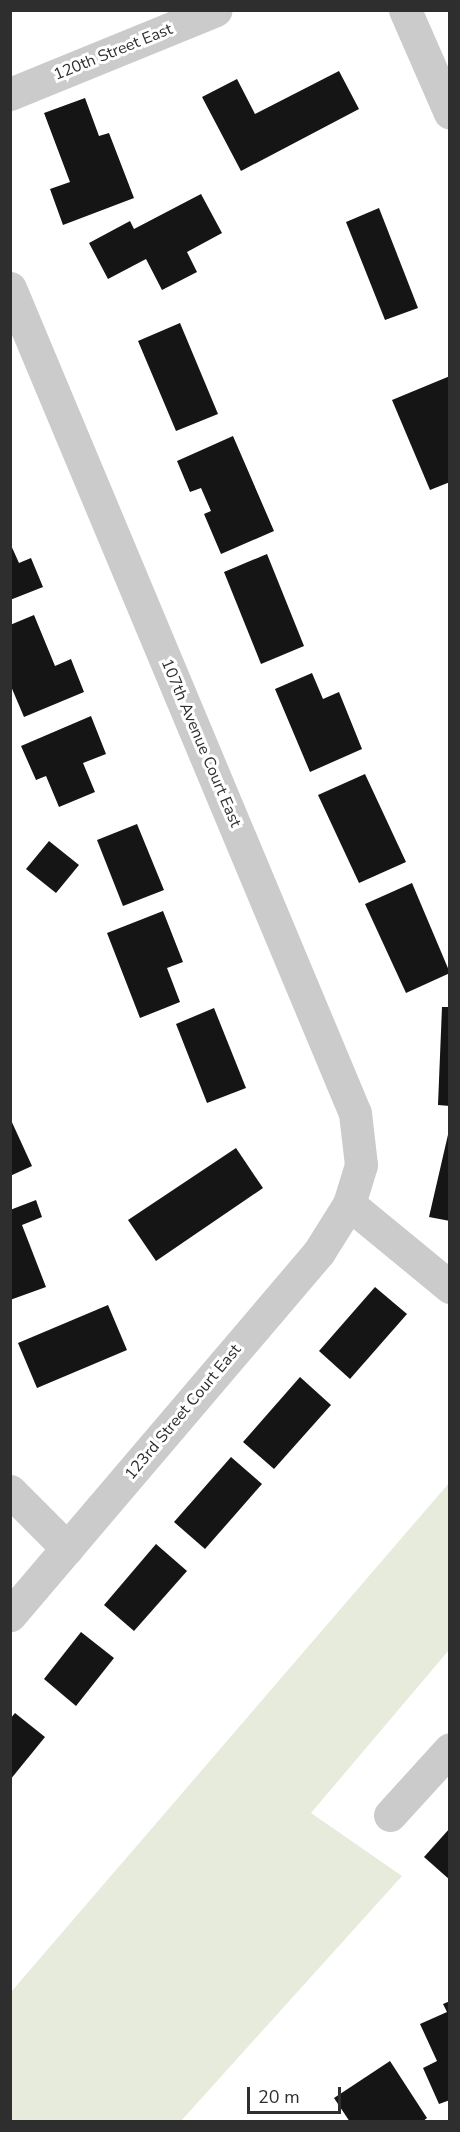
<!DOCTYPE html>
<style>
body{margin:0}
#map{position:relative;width:460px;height:2132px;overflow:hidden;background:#fff;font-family:"Nunito Sans",sans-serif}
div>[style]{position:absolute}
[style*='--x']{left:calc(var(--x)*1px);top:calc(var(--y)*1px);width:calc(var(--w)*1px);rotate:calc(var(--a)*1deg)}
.green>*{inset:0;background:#e6ebdc}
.building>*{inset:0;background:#151515}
.minor>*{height:33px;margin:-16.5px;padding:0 16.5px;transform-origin:16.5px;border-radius:16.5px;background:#cbcbcb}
span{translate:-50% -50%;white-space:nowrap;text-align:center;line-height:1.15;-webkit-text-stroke:6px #fff;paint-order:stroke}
.street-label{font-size:16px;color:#2e2e2e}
.frame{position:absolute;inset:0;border:12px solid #2e2e2e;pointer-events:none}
.scale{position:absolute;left:247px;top:2087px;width:94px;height:27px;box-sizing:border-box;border:3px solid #2e2e2e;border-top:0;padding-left:8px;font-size:18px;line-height:21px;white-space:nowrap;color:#2e2e2e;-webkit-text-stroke:4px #fff;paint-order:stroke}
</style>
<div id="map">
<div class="green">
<div style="clip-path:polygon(449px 1483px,449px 1650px,311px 1813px,402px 1876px,181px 2121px,12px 2121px,11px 1992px)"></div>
</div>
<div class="building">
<div style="clip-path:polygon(339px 71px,359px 109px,241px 171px,202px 97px,237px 79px,255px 114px)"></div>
<div style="clip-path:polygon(85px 98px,99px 136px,109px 133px,134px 198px,63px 225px,50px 189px,70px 182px,44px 113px)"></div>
<div style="clip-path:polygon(201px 194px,222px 233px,187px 252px,197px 272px,162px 290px,146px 259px,108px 279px,89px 243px,130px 221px,134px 229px)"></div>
<div style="clip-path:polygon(379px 208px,418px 308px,385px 320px,346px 222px)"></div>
<div style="clip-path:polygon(180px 323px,218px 414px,176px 431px,138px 341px)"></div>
<div style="clip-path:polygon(450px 376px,450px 482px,430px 490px,392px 400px)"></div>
<div style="clip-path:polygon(233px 436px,274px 531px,221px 554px,204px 514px,211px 511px,201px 488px,190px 492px,177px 461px)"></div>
<div style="clip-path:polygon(10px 543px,19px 563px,31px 558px,43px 587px,10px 600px)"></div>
<div style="clip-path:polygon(267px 554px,304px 646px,261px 664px,224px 572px)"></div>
<div style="clip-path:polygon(34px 615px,55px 666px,71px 659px,84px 692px,24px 717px,10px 684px,10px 625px)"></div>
<div style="clip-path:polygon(312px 673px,323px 699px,339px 692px,362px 749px,310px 772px,275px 689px)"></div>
<div style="clip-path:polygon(91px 716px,106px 754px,83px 763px,95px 792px,59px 807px,46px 776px,36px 780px,21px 746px)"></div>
<div style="clip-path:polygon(365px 774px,406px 862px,359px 883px,318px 795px)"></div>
<div style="clip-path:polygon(137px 824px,164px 890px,123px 906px,97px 840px)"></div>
<div style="clip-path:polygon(49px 841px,79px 865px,56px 893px,26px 869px)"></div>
<div style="clip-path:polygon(412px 883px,450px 973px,406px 993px,365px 904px)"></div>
<div style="clip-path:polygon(163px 911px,183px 962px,167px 968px,180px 1002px,140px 1018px,107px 933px)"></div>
<div style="clip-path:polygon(442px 1007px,450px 1007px,450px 1106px,438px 1105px)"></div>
<div style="clip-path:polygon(214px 1008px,246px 1088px,207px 1103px,176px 1024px)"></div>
<div style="clip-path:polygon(10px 1118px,32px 1166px,10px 1176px)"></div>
<div style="clip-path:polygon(450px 1126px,450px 1221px,429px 1217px)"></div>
<div style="clip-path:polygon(236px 1148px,263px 1188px,156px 1261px,128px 1220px)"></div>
<div style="clip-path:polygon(36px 1200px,42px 1217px,22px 1225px,46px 1287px,10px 1300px,10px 1210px)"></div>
<div style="clip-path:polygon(375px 1287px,407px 1314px,350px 1379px,319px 1351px)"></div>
<div style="clip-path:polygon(108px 1305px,127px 1350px,37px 1388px,18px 1343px)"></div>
<div style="clip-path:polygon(300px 1377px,331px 1405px,274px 1469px,243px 1442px)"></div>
<div style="clip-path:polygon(231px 1457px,262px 1484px,205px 1549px,174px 1522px)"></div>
<div style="clip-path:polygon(156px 1544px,187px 1571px,134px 1631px,104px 1605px)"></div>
<div style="clip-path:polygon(81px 1632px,114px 1658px,76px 1706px,44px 1679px)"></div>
<div style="clip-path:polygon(15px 1713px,45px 1737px,10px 1780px,10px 1719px)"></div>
<div style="clip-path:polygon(450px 1828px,450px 1880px,424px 1857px)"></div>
<div style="clip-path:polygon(450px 2001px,450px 2100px,439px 2104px,423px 2068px,437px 2061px,420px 2024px,447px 2012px,443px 2004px)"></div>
<div style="clip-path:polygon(390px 2061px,427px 2118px,422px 2122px,350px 2122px,334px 2098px)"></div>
</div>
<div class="minor">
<div style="--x:405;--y:10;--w:112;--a:66.4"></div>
<div style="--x:10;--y:94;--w:222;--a:-22.2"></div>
<div style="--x:10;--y:288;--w:894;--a:67.31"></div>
<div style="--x:355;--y:1113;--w:52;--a:83.4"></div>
<div style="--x:361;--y:1165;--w:41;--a:107.1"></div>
<div style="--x:349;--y:1204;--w:57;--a:122"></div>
<div style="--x:319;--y:1252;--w:477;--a:130.4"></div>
<div style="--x:349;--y:1204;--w:131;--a:39.4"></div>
<div style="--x:10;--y:1491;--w:81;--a:45"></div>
<div style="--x:390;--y:1815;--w:89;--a:-47.7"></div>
</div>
<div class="street-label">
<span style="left:113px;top:52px;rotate:-22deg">120th Street East</span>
<span style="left:201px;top:743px;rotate:67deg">107th Avenue Court East</span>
<span style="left:183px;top:1412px;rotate:-50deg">123rd Street Court East</span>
</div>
<div class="frame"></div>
<div class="scale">20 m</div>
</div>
